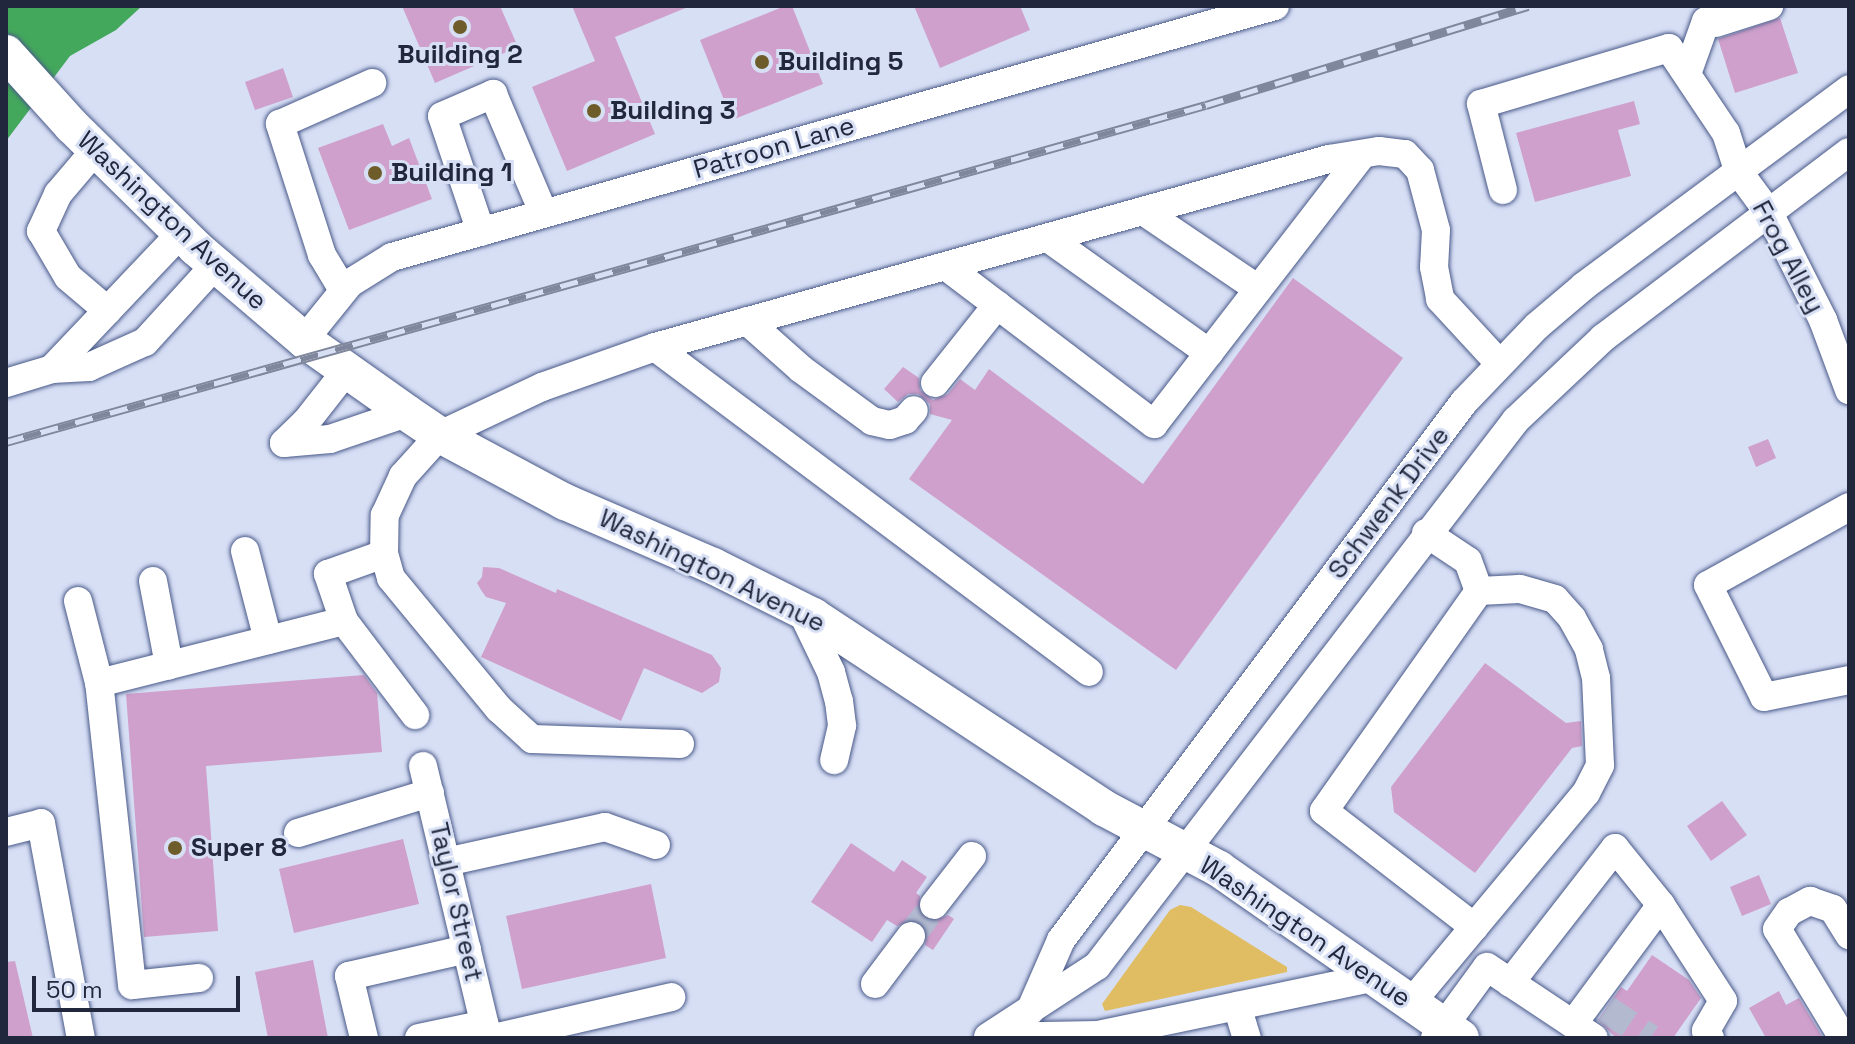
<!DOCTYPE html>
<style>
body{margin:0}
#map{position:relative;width:1855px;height:1044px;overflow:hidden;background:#d7dff5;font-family:"Space Grotesk",sans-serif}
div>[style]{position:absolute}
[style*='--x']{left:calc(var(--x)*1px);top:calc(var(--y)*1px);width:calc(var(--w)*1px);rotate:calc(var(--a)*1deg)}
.green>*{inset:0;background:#e0bd62}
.water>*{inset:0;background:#43a85c}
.building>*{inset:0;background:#cfa0cb}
.minor-tunnel>*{height:28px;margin-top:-14px;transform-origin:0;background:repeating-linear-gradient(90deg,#b3bad0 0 28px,transparent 0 42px)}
.roads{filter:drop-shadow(0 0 2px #495989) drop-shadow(0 0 2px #495989)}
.minor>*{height:28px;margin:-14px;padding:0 14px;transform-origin:14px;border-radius:14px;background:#fff}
.major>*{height:36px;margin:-18px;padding:0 18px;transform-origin:18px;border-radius:18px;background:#fff}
.rail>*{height:9px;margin-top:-4.5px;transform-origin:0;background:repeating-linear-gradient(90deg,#d7dff5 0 18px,#7f879c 0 36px);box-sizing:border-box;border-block:2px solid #7f879c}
.dots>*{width:22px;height:22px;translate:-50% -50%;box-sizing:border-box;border:4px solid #d7dff5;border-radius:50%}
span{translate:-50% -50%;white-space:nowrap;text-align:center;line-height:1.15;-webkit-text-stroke:6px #d7dff5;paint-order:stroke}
.poi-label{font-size:26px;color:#21283d;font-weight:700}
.left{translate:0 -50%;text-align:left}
.street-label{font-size:26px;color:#21283d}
.frame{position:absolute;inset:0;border:8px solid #21283d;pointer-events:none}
.scale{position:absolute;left:32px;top:976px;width:208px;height:36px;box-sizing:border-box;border:4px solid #21283d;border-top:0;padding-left:10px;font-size:24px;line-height:28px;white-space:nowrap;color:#21283d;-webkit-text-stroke:6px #d7dff5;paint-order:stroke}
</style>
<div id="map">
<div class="green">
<div style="clip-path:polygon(1180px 905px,1191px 907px,1287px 967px,1287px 972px,1105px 1011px,1102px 1004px,1170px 910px)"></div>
</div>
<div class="water">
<div style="clip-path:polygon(6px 6px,142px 6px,116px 30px,70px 56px,6px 141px)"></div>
</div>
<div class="building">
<div style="clip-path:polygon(402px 6px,500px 6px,518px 47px,435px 83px)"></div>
<div style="clip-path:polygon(572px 6px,688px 7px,615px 37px,655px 134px,567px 171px,532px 87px,595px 61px)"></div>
<div style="clip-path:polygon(785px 6px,792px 6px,823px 84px,732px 120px,700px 40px)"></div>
<div style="clip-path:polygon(914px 6px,1020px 6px,1030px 30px,940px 68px)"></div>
<div style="clip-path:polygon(1780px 18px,1798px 73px,1735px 93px,1718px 39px)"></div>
<div style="clip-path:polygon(283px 68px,293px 97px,255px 110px,245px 82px)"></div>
<div style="clip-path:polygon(1634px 101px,1640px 124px,1618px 130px,1631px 176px,1535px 202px,1516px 133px)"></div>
<div style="clip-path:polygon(383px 124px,392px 146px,409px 138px,432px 199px,349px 230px,318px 148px)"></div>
<div style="clip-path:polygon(1293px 278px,1403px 358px,1176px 670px,909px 479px,952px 420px,930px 414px,930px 404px,918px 394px,908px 394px,898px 402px,884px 389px,903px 367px,919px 378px,920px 390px,933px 400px,948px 394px,960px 379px,975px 390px,989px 369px,1143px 484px)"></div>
<div style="clip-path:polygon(1768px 439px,1776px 458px,1756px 467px,1748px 447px)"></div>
<div style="clip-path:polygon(483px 567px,499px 568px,556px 593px,557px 589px,712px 655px,721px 668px,719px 682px,702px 693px,644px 668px,621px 721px,481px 657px,506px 603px,486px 597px,481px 590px,477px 583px,482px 577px)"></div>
<div style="clip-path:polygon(1485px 663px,1566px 723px,1581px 721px,1582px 746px,1572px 748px,1475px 873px,1394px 812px,1391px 787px)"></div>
<div style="clip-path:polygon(364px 675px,377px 693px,382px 752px,206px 766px,218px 931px,144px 937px,126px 694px)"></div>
<div style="clip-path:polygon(1722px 801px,1747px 835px,1711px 861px,1687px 826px)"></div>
<div style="clip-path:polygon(403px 839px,419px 904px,294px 933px,279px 869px)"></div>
<div style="clip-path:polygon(851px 843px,894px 872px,902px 860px,927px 877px,916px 893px,920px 896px,919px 912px,931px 922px,948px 915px,954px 919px,933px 950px,925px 945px,926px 929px,914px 919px,897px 926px,887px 920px,872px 942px,811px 902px)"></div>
<div style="clip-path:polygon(1759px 875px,1771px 904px,1742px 916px,1730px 887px)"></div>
<div style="clip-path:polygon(651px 884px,666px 958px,522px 989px,506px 916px)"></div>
<div style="clip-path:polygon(1652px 955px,1689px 980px,1701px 998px,1673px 1038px,1616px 1038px,1598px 1020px,1621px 987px,1627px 991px)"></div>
<div style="clip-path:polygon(313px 960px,328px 1038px,268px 1038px,255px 972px)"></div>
<div style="clip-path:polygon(15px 961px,33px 1038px,6px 1038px,6px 962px)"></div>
<div style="clip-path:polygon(1779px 991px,1786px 1005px,1799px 998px,1823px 1038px,1766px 1038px,1749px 1008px)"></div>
</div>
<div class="minor-tunnel">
<div style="--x:911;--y:936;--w:39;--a:-53"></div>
<div style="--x:1606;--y:1009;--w:53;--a:33.4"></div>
</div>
<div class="roads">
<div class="minor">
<div style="--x:1716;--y:23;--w:56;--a:-17.8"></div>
<div style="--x:1687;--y:74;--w:56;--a:-70.3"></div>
<div style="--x:1706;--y:21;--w:32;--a:-28"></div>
<div style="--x:97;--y:148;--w:60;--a:130.3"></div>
<div style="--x:58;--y:194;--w:41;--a:114.7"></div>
<div style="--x:41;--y:231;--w:53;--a:59.6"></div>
<div style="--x:68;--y:277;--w:52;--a:40.4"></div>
<div style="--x:1503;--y:190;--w:89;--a:-104.3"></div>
<div style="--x:1481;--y:104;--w:196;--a:-16.6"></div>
<div style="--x:1669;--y:48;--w:102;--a:56.2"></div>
<div style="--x:1726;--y:133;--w:40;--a:72"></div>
<div style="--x:1738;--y:171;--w:52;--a:53.6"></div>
<div style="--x:1769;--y:213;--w:120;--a:63.2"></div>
<div style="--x:1823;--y:320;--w:75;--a:69.6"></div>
<div style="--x:1143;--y:211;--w:139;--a:34.1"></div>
<div style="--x:481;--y:232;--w:122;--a:-108.6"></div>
<div style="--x:442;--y:116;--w:56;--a:-23.3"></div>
<div style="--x:493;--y:94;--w:130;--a:67"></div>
<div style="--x:1048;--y:238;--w:198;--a:35.5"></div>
<div style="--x:947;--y:267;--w:260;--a:37.2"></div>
<div style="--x:1154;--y:424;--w:341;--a:-52.3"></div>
<div style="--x:343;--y:290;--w:41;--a:-121"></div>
<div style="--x:322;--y:255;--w:138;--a:-107.8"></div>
<div style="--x:280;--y:124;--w:101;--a:-24"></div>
<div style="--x:747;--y:321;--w:72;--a:41.6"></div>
<div style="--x:801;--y:369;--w:88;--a:36.2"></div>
<div style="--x:872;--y:421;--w:18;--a:13"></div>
<div style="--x:890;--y:425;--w:16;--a:-18"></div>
<div style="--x:905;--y:420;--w:13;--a:-48"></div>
<div style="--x:304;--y:340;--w:73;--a:-51.1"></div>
<div style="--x:350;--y:283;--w:49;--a:-31.8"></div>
<div style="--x:392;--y:257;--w:918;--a:-15.87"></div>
<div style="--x:655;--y:347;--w:542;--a:36.83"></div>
<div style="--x:52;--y:369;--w:187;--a:-46.5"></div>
<div style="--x:6;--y:383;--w:48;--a:-16.9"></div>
<div style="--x:52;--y:369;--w:37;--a:-3"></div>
<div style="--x:89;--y:367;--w:61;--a:-24.1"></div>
<div style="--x:145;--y:342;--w:104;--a:-47.7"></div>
<div style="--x:935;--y:383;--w:100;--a:-51.5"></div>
<div style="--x:284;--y:443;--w:46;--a:-5"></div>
<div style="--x:330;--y:439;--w:81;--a:-18.7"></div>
<div style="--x:284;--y:443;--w:30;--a:-44"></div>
<div style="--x:306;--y:422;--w:65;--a:-51.9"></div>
<div style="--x:1849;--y:507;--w:161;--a:151"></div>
<div style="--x:1708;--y:585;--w:125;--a:63.4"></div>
<div style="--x:1764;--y:697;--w:87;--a:-11.3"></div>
<div style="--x:1426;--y:533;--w:50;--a:33.7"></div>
<div style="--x:1468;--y:561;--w:32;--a:70"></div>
<div style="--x:1479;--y:591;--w:269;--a:125.2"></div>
<div style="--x:1324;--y:811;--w:190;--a:37.7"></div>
<div style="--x:245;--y:551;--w:92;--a:75.5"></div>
<div style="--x:153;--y:581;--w:86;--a:79.2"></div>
<div style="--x:78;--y:601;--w:85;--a:75.6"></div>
<div style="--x:801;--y:610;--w:69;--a:64.2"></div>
<div style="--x:831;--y:672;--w:30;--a:75"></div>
<div style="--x:839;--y:701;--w:25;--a:83"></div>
<div style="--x:842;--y:726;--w:35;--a:103"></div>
<div style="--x:344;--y:621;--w:118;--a:52.9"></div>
<div style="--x:680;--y:744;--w:148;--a:-178.1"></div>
<div style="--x:532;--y:739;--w:45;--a:-137.7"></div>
<div style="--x:499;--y:709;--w:170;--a:-129.5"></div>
<div style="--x:391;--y:578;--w:25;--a:-106"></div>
<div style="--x:384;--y:554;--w:39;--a:-89"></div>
<div style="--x:385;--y:515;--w:43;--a:-65.2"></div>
<div style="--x:403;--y:476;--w:55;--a:-47.9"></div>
<div style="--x:440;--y:435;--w:113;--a:-25.2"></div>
<div style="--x:542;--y:387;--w:120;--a:-19.5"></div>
<div style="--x:655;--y:347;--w:700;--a:-15.59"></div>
<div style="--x:1329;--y:159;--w:51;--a:-9.1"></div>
<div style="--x:1379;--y:151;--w:26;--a:7"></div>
<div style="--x:1405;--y:154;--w:22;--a:47"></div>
<div style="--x:1420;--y:170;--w:62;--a:75.1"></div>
<div style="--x:1436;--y:230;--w:37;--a:93"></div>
<div style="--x:1434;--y:267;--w:33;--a:79"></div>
<div style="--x:1440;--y:299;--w:87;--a:47.3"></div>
<div style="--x:423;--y:766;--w:280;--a:76.6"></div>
<div style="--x:6;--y:832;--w:36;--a:-14"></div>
<div style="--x:41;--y:823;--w:219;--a:79.5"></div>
<div style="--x:298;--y:833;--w:138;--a:-16.9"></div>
<div style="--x:446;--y:862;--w:163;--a:-12.4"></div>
<div style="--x:605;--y:827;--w:54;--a:19.4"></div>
<div style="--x:934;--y:905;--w:62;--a:-52.2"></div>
<div style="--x:1661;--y:905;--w:114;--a:57.1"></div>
<div style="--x:1723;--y:1001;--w:34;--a:120"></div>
<div style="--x:1706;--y:1031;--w:8;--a:60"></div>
<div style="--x:199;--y:978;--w:67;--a:174"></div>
<div style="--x:132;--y:985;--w:304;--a:-96.2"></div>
<div style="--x:99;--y:683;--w:253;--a:-14.2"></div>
<div style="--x:344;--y:621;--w:50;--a:-108.8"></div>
<div style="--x:328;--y:574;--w:59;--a:-19.7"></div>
<div style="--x:1510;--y:983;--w:171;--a:-52.1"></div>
<div style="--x:1615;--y:848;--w:73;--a:51.1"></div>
<div style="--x:1661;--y:905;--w:148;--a:126.5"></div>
<div style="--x:875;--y:984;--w:60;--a:-53.1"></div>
<div style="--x:1410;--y:1004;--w:275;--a:-50.2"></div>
<div style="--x:1586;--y:793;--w:31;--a:-63"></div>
<div style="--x:1600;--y:765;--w:87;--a:-92.6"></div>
<div style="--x:1596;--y:678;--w:30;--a:-104"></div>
<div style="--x:1589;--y:649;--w:35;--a:-119"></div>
<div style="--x:1572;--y:618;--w:25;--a:-132"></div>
<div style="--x:1555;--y:599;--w:37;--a:-164"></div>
<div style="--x:1519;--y:589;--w:40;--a:177.1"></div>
<div style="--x:1237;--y:1006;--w:34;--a:73"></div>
<div style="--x:1030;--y:1011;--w:77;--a:-66.4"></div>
<div style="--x:1061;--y:940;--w:672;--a:-53.16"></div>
<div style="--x:1464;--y:402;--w:105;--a:-46.2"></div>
<div style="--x:1537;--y:326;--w:62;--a:-40.4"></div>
<div style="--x:1584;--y:286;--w:330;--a:-36.6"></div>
<div style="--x:988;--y:1037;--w:130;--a:-33.1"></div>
<div style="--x:1097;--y:966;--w:688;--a:-52.5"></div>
<div style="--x:1516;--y:420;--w:120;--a:-43.3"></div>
<div style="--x:1603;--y:338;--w:308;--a:-37.1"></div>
<div style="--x:990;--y:1037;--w:108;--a:-1.1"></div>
<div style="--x:1098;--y:1035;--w:280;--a:-11.8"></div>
<div style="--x:364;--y:1038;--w:64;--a:-103.6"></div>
<div style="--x:349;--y:976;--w:121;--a:-12.9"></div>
<div style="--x:419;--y:1038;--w:67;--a:-12"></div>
<div style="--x:494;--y:1038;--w:182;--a:-13"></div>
<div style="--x:1435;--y:1038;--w:88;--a:-53.8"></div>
<div style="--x:1487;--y:967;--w:128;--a:33.6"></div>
<div style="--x:1843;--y:1038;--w:127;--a:-121.2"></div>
<div style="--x:1777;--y:929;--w:21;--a:-55"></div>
<div style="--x:1789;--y:912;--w:24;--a:-28"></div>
<div style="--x:1810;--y:901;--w:24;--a:19"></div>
<div style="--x:1833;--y:909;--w:31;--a:58"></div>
</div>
<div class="major">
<div style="--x:6;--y:53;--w:98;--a:47.9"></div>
<div style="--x:72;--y:126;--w:174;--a:44.5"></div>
<div style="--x:196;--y:248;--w:142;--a:40.4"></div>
<div style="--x:304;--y:340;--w:126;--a:35.3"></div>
<div style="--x:407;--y:413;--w:40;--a:34"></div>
<div style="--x:440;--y:435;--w:142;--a:28.2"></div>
<div style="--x:565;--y:502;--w:161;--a:23.4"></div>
<div style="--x:713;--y:566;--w:112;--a:26.6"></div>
<div style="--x:813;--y:616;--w:349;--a:33.4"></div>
<div style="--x:1104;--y:808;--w:130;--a:27.9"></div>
<div style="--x:1219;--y:869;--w:295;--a:34.9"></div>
</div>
</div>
<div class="rail">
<div style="--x:6;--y:442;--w:1246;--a:-15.69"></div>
<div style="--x:1206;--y:105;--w:337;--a:-17.1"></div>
</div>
<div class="dots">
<div style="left:460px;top:27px;background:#6e5c2a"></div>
<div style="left:762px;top:62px;background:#6e5c2a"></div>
<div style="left:594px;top:111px;background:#6e5c2a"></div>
<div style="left:375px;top:173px;background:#6e5c2a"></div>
<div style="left:175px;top:848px;background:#6e5c2a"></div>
</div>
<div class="poi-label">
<span style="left:460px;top:55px">Building 2</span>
<span class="left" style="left:778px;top:62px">Building 5</span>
<span class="left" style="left:610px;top:111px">Building 3</span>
<span class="left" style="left:391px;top:173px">Building 1</span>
<span class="left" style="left:191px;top:848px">Super 8</span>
</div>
<div class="street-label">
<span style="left:774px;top:148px;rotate:-16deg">Patroon Lane</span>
<span style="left:172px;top:221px;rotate:43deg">Washington Avenue</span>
<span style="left:1788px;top:257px;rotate:62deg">Frog Alley</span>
<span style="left:1389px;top:503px;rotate:-53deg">Schwenk Drive</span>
<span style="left:712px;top:571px;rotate:26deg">Washington Avenue</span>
<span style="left:456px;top:902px;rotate:77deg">Taylor Street</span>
<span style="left:1305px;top:932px;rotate:34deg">Washington Avenue</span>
</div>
<div class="frame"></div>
<div class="scale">50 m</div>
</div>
